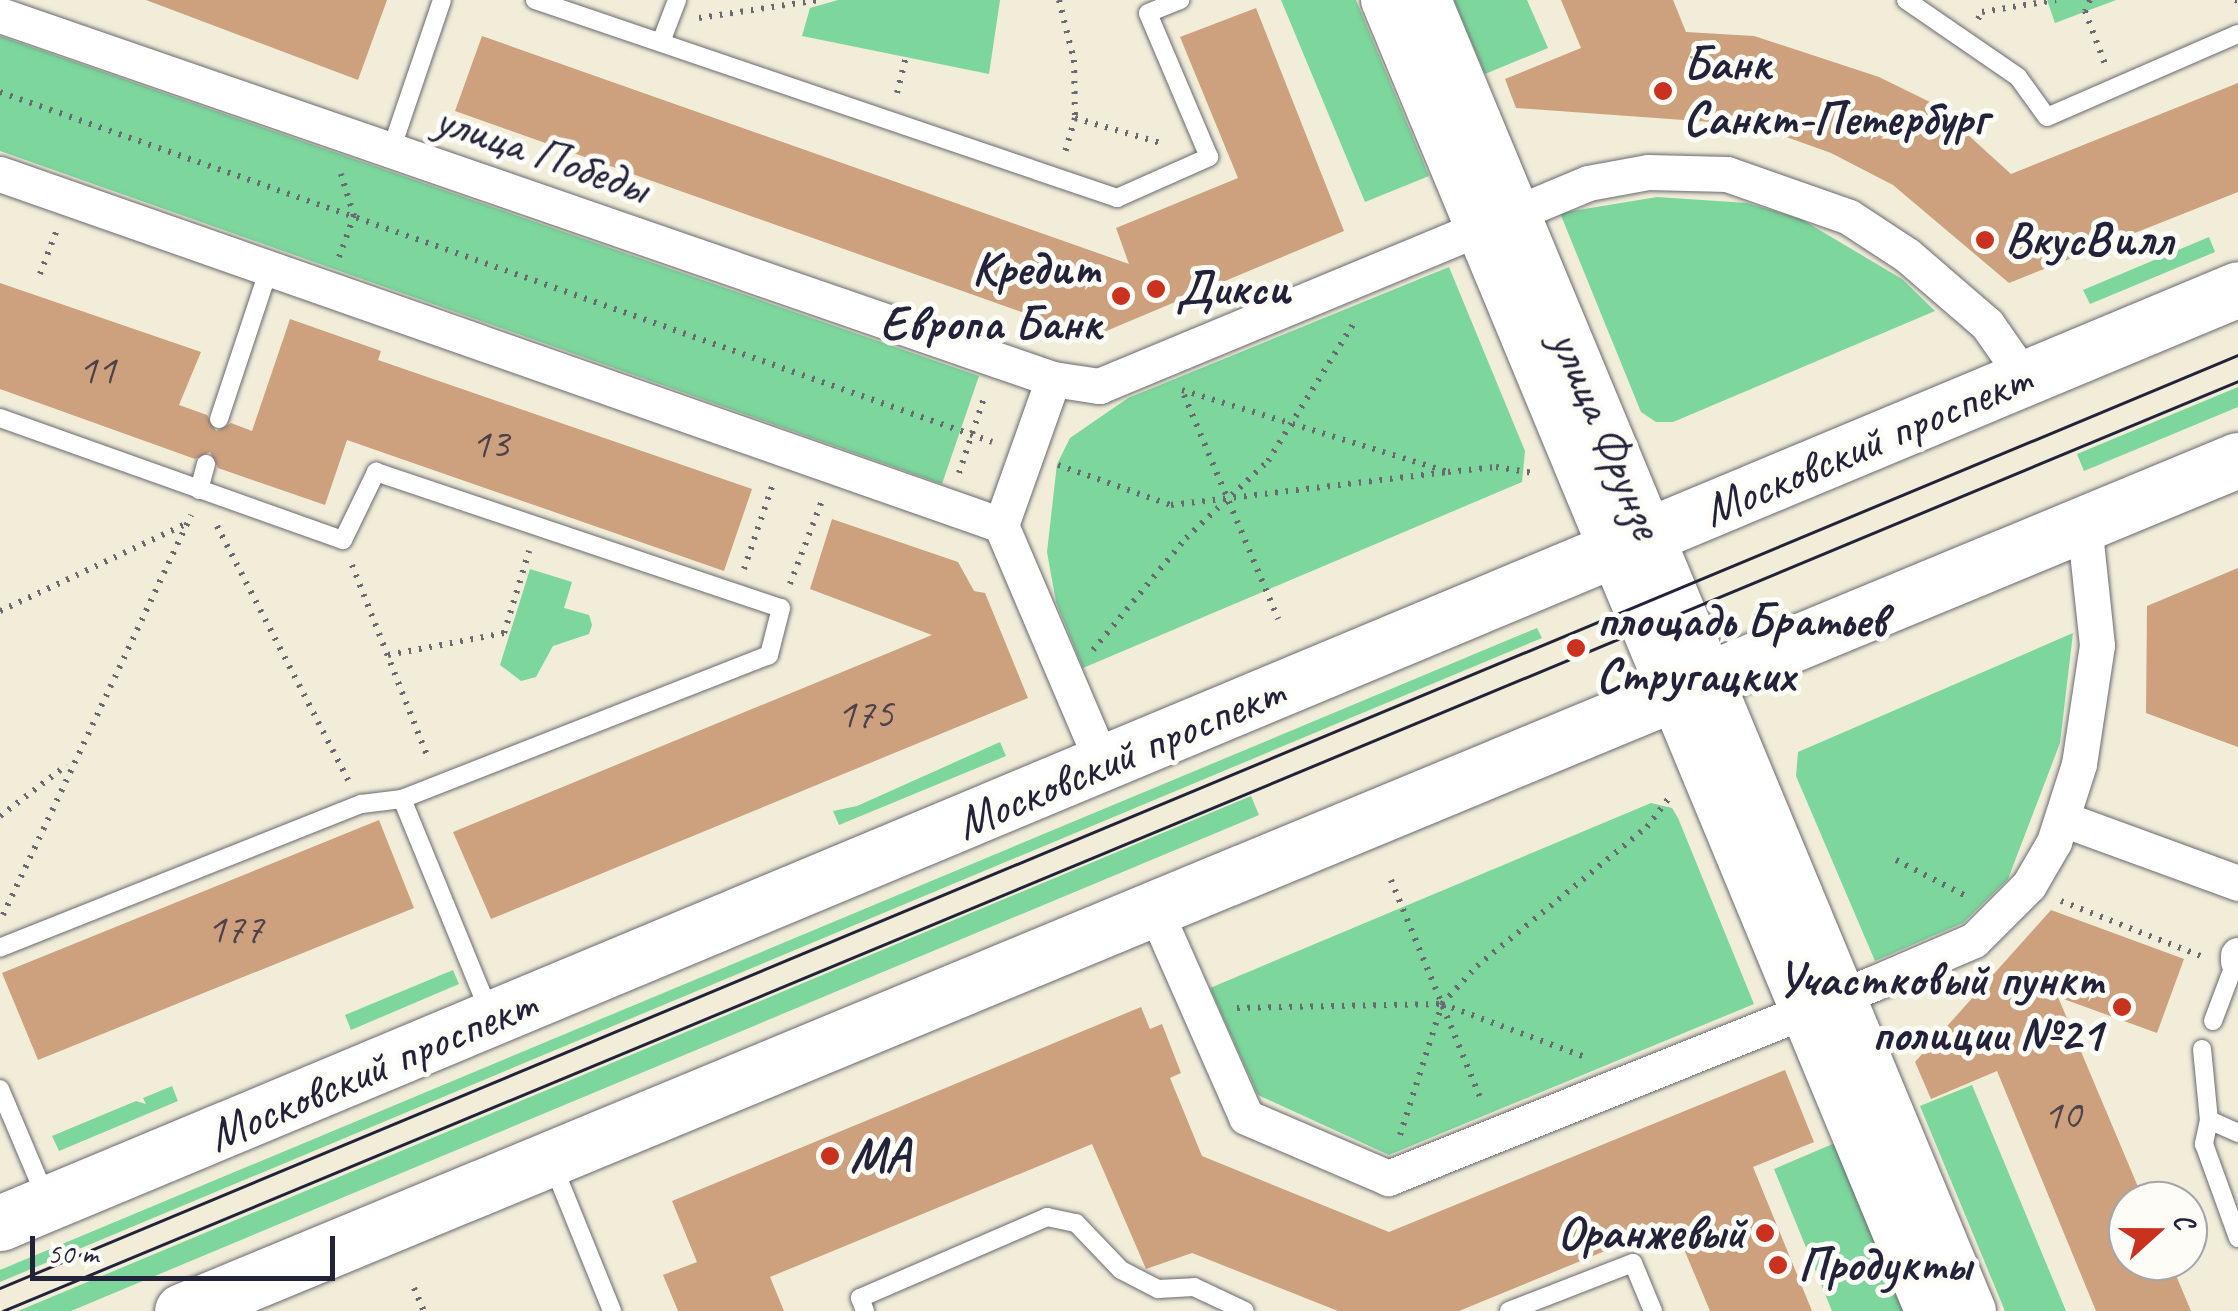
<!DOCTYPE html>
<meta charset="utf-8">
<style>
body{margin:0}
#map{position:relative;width:2238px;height:1311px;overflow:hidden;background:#f1edd8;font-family:Caveat,sans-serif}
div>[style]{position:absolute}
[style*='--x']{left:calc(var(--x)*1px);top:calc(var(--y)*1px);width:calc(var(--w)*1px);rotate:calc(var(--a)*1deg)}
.green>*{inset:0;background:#7dd69c}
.building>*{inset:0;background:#cda17d}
.path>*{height:6px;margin-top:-3px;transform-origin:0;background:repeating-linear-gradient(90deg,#6a6972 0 2.5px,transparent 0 10.5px)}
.roads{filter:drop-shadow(0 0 2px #6a6972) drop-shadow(0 0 2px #6a6972)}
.lane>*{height:18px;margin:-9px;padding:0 9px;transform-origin:9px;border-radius:9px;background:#fff}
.street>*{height:35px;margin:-17.5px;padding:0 17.5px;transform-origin:17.5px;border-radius:17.5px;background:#fff}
.secondary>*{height:48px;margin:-24px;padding:0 24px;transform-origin:24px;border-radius:24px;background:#fff}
.primary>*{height:55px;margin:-27.5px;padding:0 27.5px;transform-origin:27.5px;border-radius:27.5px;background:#fff}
.tram>*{height:2.5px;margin:-1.25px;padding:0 1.25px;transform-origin:1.25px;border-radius:1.25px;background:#22223b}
.dots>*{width:28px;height:28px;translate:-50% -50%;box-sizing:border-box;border:5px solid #fdfcf7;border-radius:50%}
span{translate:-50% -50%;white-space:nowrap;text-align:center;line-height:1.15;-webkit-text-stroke:10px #fdfcf7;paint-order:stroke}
.number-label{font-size:42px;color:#4d424c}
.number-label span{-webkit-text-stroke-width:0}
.poi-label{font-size:48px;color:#22223b;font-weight:700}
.left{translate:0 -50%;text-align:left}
.right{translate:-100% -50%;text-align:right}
.street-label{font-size:48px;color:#22223b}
.north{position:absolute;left:2108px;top:1181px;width:100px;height:100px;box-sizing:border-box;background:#fdfcf7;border:2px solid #a5a5ac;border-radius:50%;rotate:69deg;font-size:28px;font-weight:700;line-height:40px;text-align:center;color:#22223b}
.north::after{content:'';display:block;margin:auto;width:35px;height:45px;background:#c8321e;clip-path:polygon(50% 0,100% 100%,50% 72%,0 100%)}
.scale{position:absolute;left:30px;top:1236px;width:305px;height:45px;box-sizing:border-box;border:5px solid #22223b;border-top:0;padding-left:12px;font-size:30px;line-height:35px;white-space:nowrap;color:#22223b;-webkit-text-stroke:8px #fdfcf7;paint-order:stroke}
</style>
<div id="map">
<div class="green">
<div style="clip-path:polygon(838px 0,1000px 0,989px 74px,802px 36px,810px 8px)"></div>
<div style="clip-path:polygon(1281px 0,1356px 0,1429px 176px,1365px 202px)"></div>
<div style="clip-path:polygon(1454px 0,1527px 0,1548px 48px,1485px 74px)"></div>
<div style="clip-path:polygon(2047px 0,2116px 0,2055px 23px)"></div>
<div style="clip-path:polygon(0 36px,979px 376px,942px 484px,0 151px)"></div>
<div style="clip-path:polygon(1657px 197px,1747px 203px,1801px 219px,1902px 279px,1935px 311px,1673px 422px,1656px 422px,1641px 412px,1560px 213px)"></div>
<div style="clip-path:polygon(2209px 237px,2215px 252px,2090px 304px,2083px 290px)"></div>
<div style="clip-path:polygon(1449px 267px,1525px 451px,1522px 482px,1083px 668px,1056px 602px,1047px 552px,1057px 464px,1070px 438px,1128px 398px)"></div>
<div style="clip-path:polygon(2238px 387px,2238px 407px,2084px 471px,2077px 454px)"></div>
<div style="clip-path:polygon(530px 569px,572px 582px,564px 608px,589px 615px,592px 625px,589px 634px,553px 646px,536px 677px,521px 681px,500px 665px)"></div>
<div style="clip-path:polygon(1537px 628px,1542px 638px,0 1282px,0 1270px)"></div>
<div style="clip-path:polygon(2073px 633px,2060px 743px,2008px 879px,1963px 923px,1875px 961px,1796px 776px,1798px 752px)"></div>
<div style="clip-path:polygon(1000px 742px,1006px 756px,839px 825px,833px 811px,857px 806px)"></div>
<div style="clip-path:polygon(1251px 796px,1259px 815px,71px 1311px,18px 1311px)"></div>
<div style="clip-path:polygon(1651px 803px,1672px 808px,1678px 818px,1754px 1004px,1389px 1155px,1258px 1095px,1210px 988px)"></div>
<div style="clip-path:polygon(453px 970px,459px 984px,351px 1030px,345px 1015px)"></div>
<div style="clip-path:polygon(1972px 1085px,2066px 1311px,2005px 1311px,1920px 1106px)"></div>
<div style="clip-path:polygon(172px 1086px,178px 1101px,59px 1151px,52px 1136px,136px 1101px,146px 1104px,143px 1098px)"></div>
<div style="clip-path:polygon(1835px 1143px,1904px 1311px,1832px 1311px,1774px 1169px)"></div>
</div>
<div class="building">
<div style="clip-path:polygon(146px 0,387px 0,358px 80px)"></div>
<div style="clip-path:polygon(1561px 0,1673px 0,1686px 32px,1754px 36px,1879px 77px,1934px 104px,2011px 174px,2238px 83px,2238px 192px,2009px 283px,1893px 185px,1831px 153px,1753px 125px,1516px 108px,1505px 79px,1581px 48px)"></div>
<div style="clip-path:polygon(1256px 8px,1344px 231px,1092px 337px,455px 111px,482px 36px,1129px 264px,1116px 228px,1238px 178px,1180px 37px)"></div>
<div style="clip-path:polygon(0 283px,201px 352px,179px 405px,207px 415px,216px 431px,231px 423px,252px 431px,290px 319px,381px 351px,378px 360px,752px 489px,724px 571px,347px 440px,325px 505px,218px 468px,210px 452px,195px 459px,0 389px)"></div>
<div style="clip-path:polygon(832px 519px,958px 562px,974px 591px,985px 593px,1028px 698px,491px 919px,453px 832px,932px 635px,810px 589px)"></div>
<div style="clip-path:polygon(2238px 568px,2238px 747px,2146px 713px,2147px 606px)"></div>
<div style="clip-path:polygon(379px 820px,414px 908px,38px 1060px,2px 973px)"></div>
<div style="clip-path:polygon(2051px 910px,2184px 959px,2157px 1033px,2058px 997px,2144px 1201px,2128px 1201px,2128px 1261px,2170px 1261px,2191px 1311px,2096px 1311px,1997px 1071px,1931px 1099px,1915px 1062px)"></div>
<div style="clip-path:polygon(1141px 1007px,1150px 1029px,1162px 1024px,1181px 1073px,1170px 1078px,1202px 1156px,1389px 1232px,1785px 1070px,1814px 1142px,1753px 1167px,1812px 1311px,1710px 1311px,1673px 1223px,1459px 1311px,1338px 1311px,1192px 1253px,1146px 1269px,1092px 1144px,770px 1277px,784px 1311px,678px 1311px,663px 1275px,697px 1262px,672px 1201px)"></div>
</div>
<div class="path">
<div style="--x:1059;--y:0;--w:62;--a:76"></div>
<div style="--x:1074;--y:60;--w:58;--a:89"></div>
<div style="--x:1075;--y:118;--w:35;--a:106"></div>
<div style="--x:2090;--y:0;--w:12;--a:114"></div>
<div style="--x:2085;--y:11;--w:57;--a:69.3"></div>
<div style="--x:2235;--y:0;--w:3;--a:18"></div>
<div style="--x:699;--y:18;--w:122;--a:-8.5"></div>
<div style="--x:1978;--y:19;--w:8;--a:-60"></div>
<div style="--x:1982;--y:12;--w:75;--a:-9.2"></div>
<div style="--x:0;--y:92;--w:1052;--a:19.43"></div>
<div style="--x:897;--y:93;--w:36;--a:-76"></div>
<div style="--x:1075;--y:118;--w:93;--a:16.3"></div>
<div style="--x:339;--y:257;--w:44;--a:-69.9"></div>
<div style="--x:354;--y:216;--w:44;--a:-107.2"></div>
<div style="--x:40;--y:274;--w:45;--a:-69.1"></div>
<div style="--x:1182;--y:390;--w:278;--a:17.1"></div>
<div style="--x:1448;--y:472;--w:48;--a:-5.9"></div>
<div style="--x:1496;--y:467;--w:38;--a:9"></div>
<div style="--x:1184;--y:395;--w:243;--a:67.2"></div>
<div style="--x:1058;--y:465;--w:120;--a:19.5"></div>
<div style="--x:1171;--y:505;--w:279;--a:-6.8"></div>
<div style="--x:959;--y:473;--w:82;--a:-71.6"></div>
<div style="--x:217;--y:526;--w:288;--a:62.7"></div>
<div style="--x:352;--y:565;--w:207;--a:68.5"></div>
<div style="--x:744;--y:569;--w:93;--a:-71.2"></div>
<div style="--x:790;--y:584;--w:92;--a:-69"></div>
<div style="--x:0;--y:611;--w:208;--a:-25.1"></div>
<div style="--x:1093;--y:650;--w:146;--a:-50.3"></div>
<div style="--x:1186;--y:538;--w:112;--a:-43.2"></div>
<div style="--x:1268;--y:461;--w:165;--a:-58.1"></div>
<div style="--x:388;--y:655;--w:118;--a:-10.7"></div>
<div style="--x:504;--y:633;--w:86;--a:-73"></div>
<div style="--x:0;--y:816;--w:84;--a:-37.3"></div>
<div style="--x:1896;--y:860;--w:79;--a:27.2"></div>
<div style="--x:1391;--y:880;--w:240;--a:67.7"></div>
<div style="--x:2061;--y:901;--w:153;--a:21.5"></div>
<div style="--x:3;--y:915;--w:442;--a:-64.8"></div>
<div style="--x:1237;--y:1008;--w:205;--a:-1.1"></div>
<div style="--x:1442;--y:1004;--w:153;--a:20.3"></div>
<div style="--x:1400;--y:1135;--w:138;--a:-72.2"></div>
<div style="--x:1442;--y:1004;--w:52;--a:-47.4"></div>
<div style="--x:1477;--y:966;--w:220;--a:-39.3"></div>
<div style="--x:1647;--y:827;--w:39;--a:-53"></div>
<div style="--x:414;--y:1288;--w:25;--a:67"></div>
</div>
<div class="roads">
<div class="lane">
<div style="--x:535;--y:0;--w:615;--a:18.79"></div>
<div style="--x:1117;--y:198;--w:101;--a:-24"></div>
<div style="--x:1209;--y:157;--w:156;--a:-113"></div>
<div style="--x:1148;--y:13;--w:35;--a:-22"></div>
<div style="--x:1906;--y:0;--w:136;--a:34.5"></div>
<div style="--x:2018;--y:77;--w:49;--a:54.1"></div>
<div style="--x:2047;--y:117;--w:208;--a:-23.5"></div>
<div style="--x:661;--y:42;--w:45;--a:-69.1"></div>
<div style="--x:391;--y:150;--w:158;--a:-71.2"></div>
<div style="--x:0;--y:418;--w:364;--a:19.6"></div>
<div style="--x:343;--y:540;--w:76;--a:-64.1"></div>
<div style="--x:376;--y:472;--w:427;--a:18.6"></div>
<div style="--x:781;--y:608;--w:49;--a:104.3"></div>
<div style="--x:769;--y:655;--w:394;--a:158.6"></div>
<div style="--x:402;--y:799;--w:41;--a:173"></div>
<div style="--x:361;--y:804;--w:389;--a:158.3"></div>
<div style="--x:219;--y:419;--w:158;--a:-71.6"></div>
<div style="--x:199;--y:490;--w:27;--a:-75"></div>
<div style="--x:402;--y:799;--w:232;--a:67.7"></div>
<div style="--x:2213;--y:1021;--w:65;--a:-69.3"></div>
<div style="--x:2202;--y:1049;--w:71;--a:84.4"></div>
<div style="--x:2209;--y:1120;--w:25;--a:102"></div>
<div style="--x:2204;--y:1144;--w:100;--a:70.1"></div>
<div style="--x:0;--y:1089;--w:118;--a:67.1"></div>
<div style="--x:2209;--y:1120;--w:32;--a:24"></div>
<div style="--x:552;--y:1163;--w:160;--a:67.9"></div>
<div style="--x:865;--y:1311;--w:14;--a:-111"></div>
<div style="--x:860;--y:1298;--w:204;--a:-23.4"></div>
<div style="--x:1047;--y:1217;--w:30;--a:12"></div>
<div style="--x:1076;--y:1223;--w:65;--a:46.2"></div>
<div style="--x:1121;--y:1270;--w:42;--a:27.2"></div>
<div style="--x:1158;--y:1289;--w:36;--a:-3"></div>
<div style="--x:1194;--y:1287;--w:56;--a:25.2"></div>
<div style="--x:1509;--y:1311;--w:133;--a:-21.2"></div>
<div style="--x:1633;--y:1263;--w:52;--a:67.4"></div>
</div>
<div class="street">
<div style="--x:0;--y:15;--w:1114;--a:19.07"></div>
<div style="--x:1053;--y:379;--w:47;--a:8.7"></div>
<div style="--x:1099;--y:386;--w:529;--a:-22.54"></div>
<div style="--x:1588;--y:183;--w:61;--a:-10.4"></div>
<div style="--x:1648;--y:172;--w:79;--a:1.5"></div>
<div style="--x:1727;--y:174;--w:129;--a:19.4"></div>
<div style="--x:1849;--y:217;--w:69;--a:33.2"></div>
<div style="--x:1907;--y:255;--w:106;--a:40.8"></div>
<div style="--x:1987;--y:324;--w:65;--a:55.1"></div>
<div style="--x:0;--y:174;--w:1061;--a:19.32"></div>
<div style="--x:1053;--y:379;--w:155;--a:109.6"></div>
<div style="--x:1001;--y:525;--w:260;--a:66.9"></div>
<div style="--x:2063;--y:819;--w:186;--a:20.1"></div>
<div style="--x:1154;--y:908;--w:228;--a:66.2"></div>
<div style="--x:1246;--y:1117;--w:155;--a:23.2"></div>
<div style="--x:1388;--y:1178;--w:521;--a:-21.84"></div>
<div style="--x:1872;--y:984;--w:111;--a:-23.3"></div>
<div style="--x:1974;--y:940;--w:78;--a:-45"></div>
<div style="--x:2029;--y:885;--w:50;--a:-59.8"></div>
<div style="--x:2054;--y:842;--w:82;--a:-72.2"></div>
<div style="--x:2079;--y:764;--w:120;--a:-81.4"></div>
<div style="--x:2097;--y:645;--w:122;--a:-96.1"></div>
<div style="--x:2238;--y:955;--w:6;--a:90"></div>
</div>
<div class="secondary">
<div style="--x:1385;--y:0;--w:1419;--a:67.46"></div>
<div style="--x:1427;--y:0;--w:1420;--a:67.43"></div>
</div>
<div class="primary">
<div style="--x:0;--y:1223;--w:2425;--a:-22.65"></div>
<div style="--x:182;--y:1311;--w:2225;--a:-22.49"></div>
</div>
</div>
<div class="tram">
<div style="--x:0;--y:1288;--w:2425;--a:-22.63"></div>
<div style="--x:3;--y:1311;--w:2421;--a:-22.59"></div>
</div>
<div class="dots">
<div style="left:1663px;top:91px;background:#c8321e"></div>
<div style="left:1985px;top:240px;background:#c8321e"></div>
<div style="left:1156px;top:289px;background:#c8321e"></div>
<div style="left:1121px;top:296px;background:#c8321e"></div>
<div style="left:1576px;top:648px;background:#c8321e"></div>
<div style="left:2122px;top:1007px;background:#c8321e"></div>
<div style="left:830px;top:1156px;background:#c8321e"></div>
<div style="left:1765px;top:1233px;background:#c8321e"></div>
<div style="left:1778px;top:1265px;background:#c8321e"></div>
</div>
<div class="number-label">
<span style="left:97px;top:370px">11</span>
<span style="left:490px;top:444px">13</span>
<span style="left:865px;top:714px">175</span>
<span style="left:235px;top:929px">177</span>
<span style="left:2062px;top:1115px">10</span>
</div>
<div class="poi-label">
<span class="left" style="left:1683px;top:91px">Банк<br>Санкт-Петербург</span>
<span class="left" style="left:2005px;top:240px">ВкусВилл</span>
<span class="right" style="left:1101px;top:296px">Кредит<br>Европа Банк</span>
<span class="left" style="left:1176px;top:289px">Дикси</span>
<span class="left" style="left:1596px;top:648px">площадь Братьев<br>Стругацких</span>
<span class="right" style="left:2102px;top:1007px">Участковый пункт<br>полиции №21</span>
<span class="left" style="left:850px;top:1156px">MA</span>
<span class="right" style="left:1745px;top:1233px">Оранжевый</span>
<span class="left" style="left:1798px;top:1265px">Продукты</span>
</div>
<div class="street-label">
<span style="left:542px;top:153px;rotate:19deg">улица Победы</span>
<span style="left:1607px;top:434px;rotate:67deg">улица Фрунзе</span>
<span style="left:1867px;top:444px;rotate:-23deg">Московский проспект</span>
<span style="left:1120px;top:757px;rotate:-23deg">Московский проспект</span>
<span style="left:372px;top:1069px;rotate:-23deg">Московский проспект</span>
</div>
<div class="north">С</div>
<div class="scale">50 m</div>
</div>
